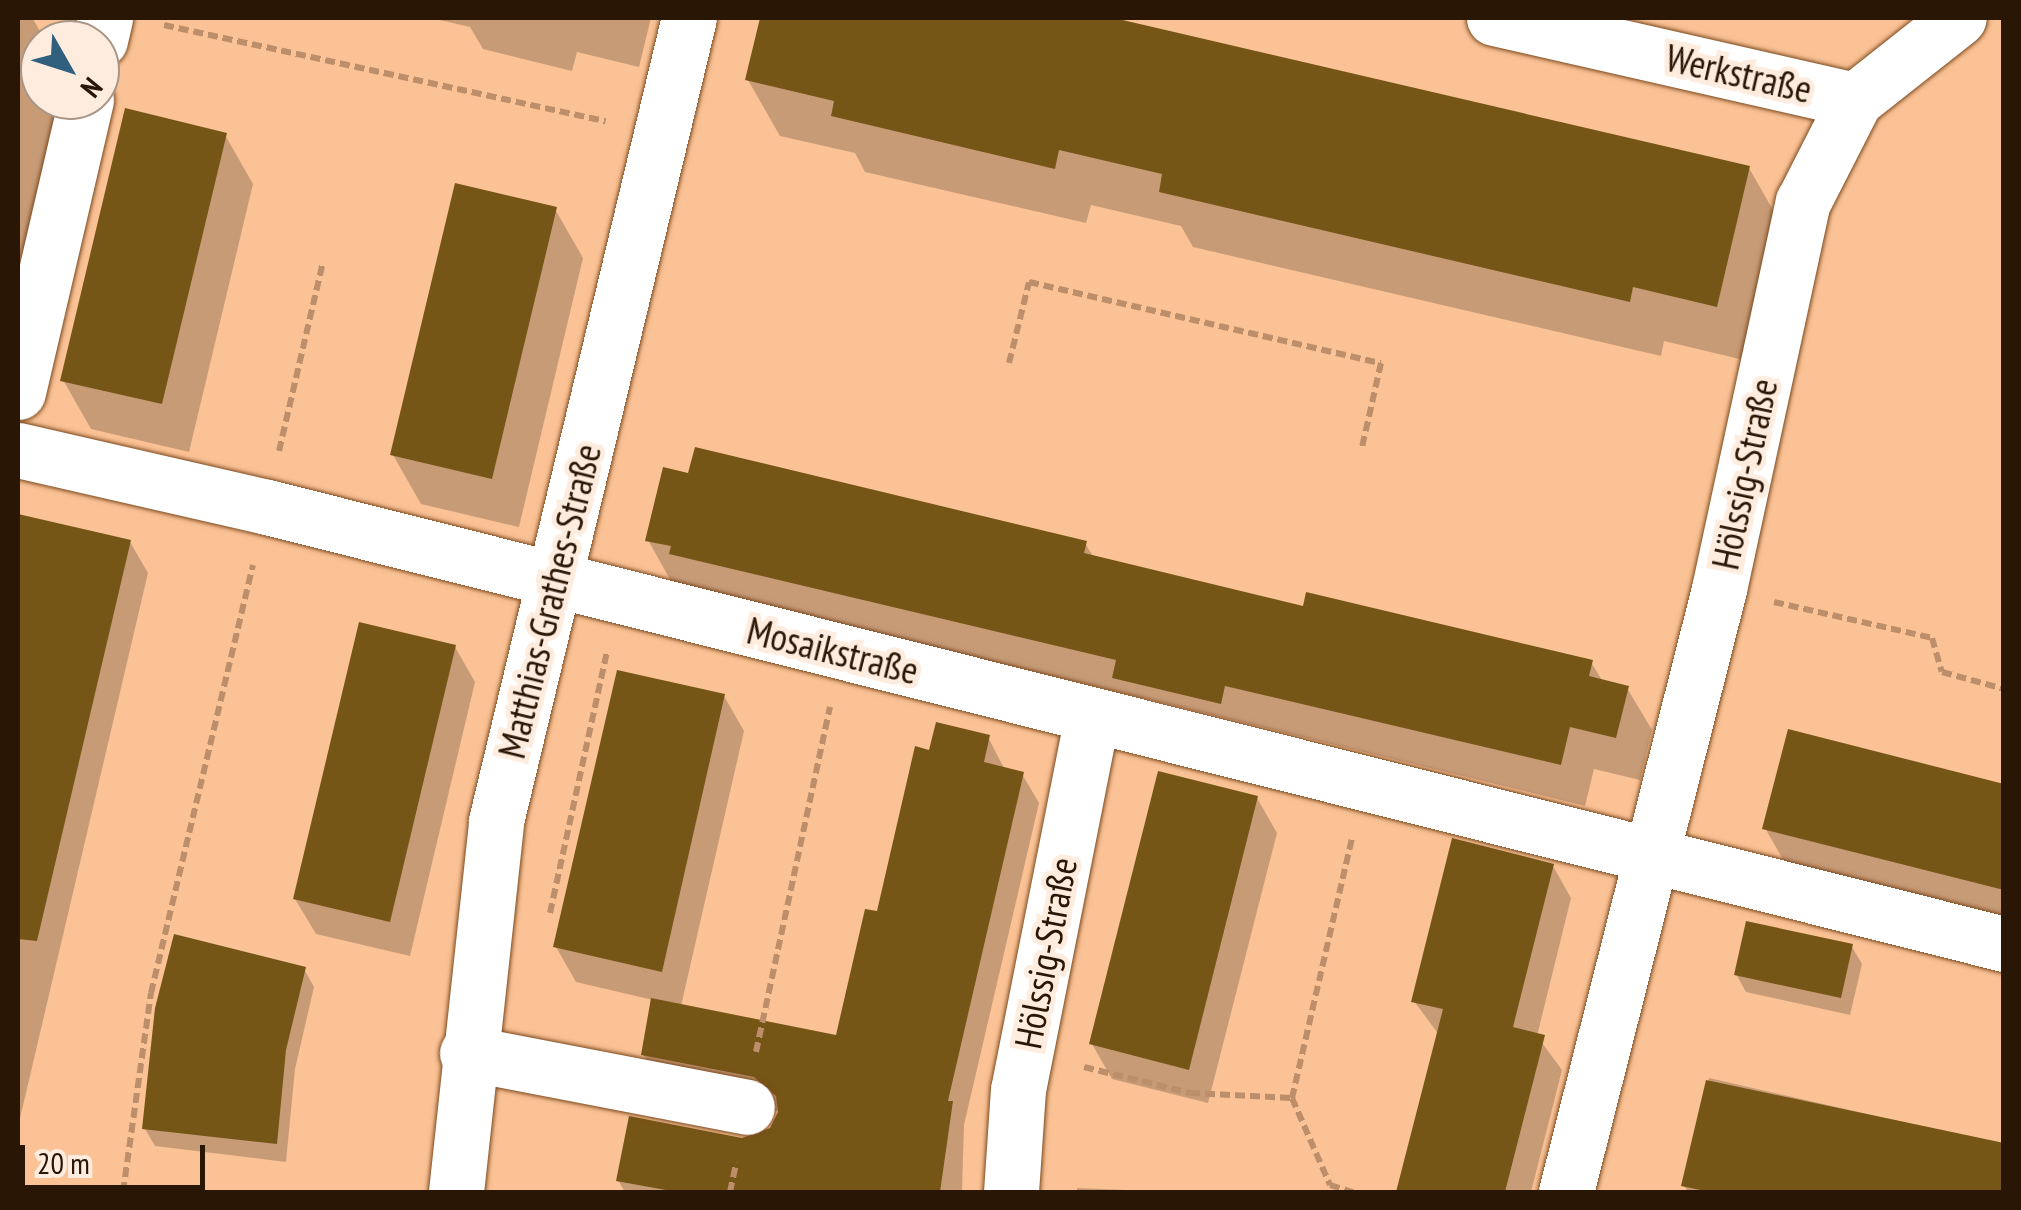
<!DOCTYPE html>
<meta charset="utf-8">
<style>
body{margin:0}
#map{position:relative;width:2021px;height:1210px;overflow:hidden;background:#fbc295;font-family:"PT Sans Narrow",sans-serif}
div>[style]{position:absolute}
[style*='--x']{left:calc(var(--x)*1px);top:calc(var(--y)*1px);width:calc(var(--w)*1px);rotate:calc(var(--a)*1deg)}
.shadow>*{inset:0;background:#0003}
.building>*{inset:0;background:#765617}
.path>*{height:6px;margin-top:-3px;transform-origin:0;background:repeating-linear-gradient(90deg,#bc8e69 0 10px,transparent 0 15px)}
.roads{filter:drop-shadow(0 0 2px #7b4a1f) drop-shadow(0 0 2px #7b4a1f)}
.minor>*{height:55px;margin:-27.5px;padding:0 27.5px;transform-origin:27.5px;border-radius:27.5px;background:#fff}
span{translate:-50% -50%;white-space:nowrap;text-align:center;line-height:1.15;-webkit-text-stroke:10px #feecdf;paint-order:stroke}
.street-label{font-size:38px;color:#2a1604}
.frame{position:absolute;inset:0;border:20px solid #2a1604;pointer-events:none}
.north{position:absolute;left:20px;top:20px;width:100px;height:100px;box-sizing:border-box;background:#feecdf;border:2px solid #a99687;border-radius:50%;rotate:129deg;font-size:28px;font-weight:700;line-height:40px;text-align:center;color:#2a1604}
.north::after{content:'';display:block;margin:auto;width:35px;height:45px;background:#31607f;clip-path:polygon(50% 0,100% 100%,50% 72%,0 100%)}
.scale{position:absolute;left:20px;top:1145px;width:185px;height:45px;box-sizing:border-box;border:5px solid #2a1604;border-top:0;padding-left:12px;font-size:30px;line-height:35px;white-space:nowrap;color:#2a1604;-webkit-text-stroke:8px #feecdf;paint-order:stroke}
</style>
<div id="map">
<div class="shadow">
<div style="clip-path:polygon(18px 18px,33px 19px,45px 40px,40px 100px,71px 100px,18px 319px)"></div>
<div style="clip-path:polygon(431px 18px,651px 18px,639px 67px,577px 52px,572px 71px,483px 49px,470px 27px)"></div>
<div style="clip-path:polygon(763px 18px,1102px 18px,1749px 168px,1781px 224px,1748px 361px,1664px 341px,1661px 356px,1193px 247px,1181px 226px,1091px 205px,1086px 223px,865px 172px,855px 153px,780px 136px,748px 80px)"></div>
<div style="clip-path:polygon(225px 135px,253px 184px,189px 452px,91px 429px,63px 380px)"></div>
<div style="clip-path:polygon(555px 209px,583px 258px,519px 527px,421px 504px,393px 455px)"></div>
<div style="clip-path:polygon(24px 518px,130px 542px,148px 573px,18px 1127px,18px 546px)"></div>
<div style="clip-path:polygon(648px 540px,1085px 543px,1094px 558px,1305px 609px,1591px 662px,1603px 682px,1627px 688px,1652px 730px,1640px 780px,1594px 769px,1585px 806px,672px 583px)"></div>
<div style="clip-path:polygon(455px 647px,475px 682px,410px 956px,316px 934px,295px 899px)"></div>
<div style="clip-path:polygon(724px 696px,744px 731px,681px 1006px,838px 1038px,931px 753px,988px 737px,1005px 770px,1022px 774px,1039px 803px,964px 1125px,962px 1192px,625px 1192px,619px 1182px,631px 1119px,742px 1140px,772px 1130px,781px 1112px,660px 1083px,643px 1054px,653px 1000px,576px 982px,556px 947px)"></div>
<div style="clip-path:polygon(2004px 786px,2004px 921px,1785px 863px,1765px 828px)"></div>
<div style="clip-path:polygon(1257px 798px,1277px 833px,1208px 1103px,1112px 1079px,1092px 1044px)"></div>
<div style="clip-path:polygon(1553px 866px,1571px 898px,1537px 1036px,1562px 1070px,1531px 1192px,1399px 1192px,1439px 1035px,1414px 1001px)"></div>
<div style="clip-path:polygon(1852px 947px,1862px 964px,1850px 1015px,1746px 992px,1736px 974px)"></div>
<div style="clip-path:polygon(304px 969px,314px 987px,295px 1069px,286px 1162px,155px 1146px,145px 1129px)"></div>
<div style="clip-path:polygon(1709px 1078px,2004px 1145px,2004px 1192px,1688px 1192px,1684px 1185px)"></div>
<div style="clip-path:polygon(1077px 1188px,1127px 1190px,1168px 1192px,1077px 1192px)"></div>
</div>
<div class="building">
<div style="clip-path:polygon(760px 18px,1114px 18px,1750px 166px,1717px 307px,1633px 287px,1630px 302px,1159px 192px,1162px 174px,1059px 150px,1055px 169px,831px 116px,834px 101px,745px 80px)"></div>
<div style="clip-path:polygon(125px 108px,227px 133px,162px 404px,60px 381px)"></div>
<div style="clip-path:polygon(455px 183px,557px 207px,492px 479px,390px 455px)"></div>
<div style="clip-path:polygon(695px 447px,1087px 541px,1084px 553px,1303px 606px,1306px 592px,1593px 660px,1589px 676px,1629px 686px,1616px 738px,1570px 727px,1561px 765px,1225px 686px,1221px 704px,1112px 678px,1116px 660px,669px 554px,671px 546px,645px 541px,663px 467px,688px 473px)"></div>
<div style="clip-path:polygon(18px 514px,131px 540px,37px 941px,18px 939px)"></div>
<div style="clip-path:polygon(359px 622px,456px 645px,390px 922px,293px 899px)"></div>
<div style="clip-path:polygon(617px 670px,725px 694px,662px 972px,553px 947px)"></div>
<div style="clip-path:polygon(936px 722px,990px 735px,984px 762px,1024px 772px,948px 1101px,953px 1101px,940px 1192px,677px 1192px,616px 1181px,629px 1116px,742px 1138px,770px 1128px,778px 1112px,776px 1096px,754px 1077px,641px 1055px,651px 998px,836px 1035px,865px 909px,877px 911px,915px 746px,929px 750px)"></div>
<div style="clip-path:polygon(1788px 729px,2004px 784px,2004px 890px,1762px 829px)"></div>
<div style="clip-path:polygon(1158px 771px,1258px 796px,1189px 1070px,1089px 1044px)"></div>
<div style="clip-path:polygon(1452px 838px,1554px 864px,1513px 1027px,1545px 1035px,1505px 1192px,1396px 1192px,1443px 1009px,1411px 1002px)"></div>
<div style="clip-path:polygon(1746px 921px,1853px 944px,1841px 998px,1734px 975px)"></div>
<div style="clip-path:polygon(174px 934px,306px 967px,286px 1050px,277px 1144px,142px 1129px,155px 1008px)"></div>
<div style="clip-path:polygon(1706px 1080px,2004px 1143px,2004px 1192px,1710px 1192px,1681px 1186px)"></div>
</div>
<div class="path">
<div style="--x:164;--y:25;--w:452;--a:12.3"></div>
<div style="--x:1009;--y:363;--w:83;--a:-76.1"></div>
<div style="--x:1029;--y:282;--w:361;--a:13"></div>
<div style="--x:1381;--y:363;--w:86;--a:102.7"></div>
<div style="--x:279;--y:451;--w:194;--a:-76.9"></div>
<div style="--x:1774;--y:602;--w:162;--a:12.8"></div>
<div style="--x:1932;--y:638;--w:35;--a:74"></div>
<div style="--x:1942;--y:672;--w:64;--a:15.3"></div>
<div style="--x:550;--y:913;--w:267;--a:-77.7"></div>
<div style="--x:756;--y:1052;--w:353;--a:-77.9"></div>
<div style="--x:1084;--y:1067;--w:109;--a:13.8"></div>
<div style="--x:1190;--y:1093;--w:102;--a:2.8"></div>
<div style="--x:1292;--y:1098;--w:266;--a:-77"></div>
<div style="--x:1292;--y:1098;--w:95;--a:66.4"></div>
<div style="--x:1330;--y:1185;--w:24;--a:17"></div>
<div style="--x:123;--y:1192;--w:201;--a:-82"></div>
<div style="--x:151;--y:993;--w:440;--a:-76.6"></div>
<div style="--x:730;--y:1192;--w:30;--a:-78"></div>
</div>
<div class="roads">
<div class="minor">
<div style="--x:1494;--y:18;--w:370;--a:12.8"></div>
<div style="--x:1855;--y:100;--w:132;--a:-38.3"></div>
<div style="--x:100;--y:40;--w:23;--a:-77"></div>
<div style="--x:18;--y:392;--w:300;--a:-76.9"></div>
<div style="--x:18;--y:450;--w:255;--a:12.9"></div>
<div style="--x:267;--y:507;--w:1791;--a:14.12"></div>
<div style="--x:467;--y:1053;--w:285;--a:10.9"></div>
<div style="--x:456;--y:1192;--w:373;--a:-83.8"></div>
<div style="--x:496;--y:821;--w:826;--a:-76.49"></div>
<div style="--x:1011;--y:1192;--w:102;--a:-86.1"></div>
<div style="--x:1018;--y:1090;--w:382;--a:-78.8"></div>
<div style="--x:1566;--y:1192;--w:622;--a:-75.76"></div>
<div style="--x:1719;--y:589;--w:396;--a:-77.8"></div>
<div style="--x:1803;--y:202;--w:114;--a:-63"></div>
</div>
</div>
<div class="street-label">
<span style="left:1739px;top:73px;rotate:13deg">Werkstraße</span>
<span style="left:1744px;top:474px;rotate:-78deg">Hölssig-Straße</span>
<span style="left:549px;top:601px;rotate:-76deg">Matthias-Grathes-Straße</span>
<span style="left:833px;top:650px;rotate:14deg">Mosaikstraße</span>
<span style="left:1045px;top:953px;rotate:-79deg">Hölssig-Straße</span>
</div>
<div class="frame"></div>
<div class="north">N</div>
<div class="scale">20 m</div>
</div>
